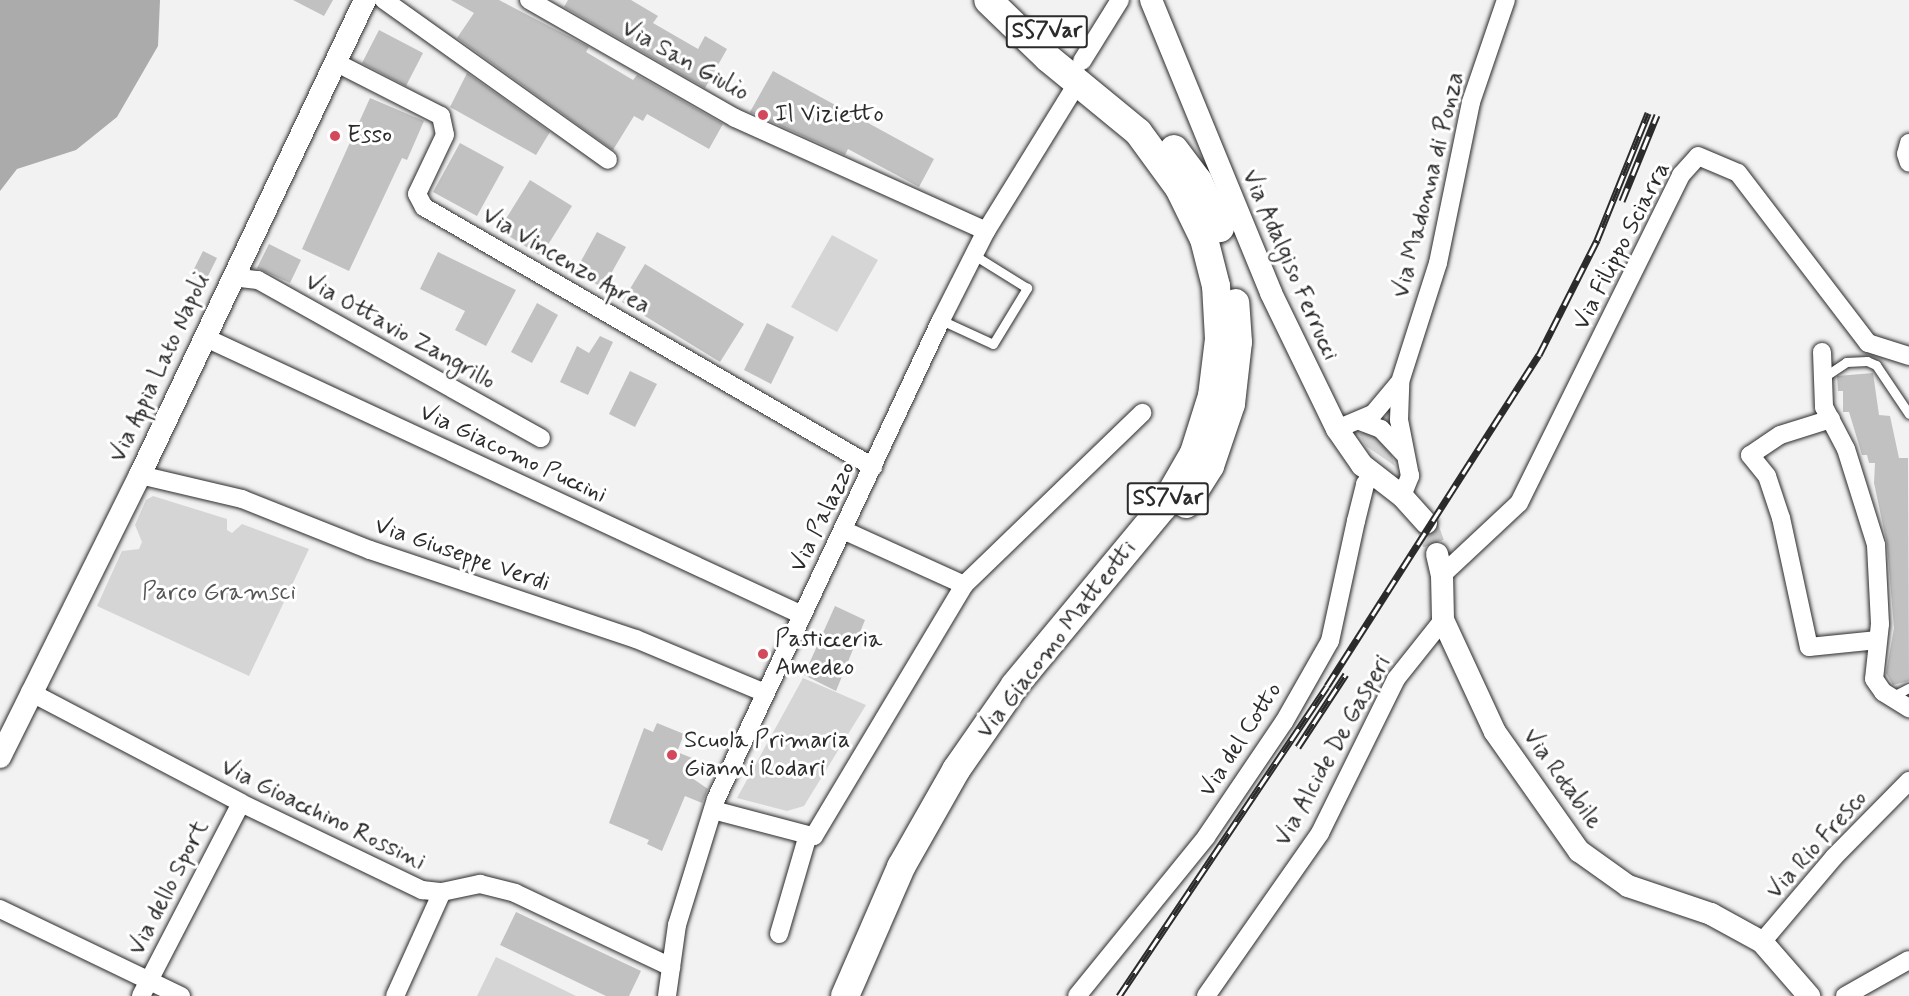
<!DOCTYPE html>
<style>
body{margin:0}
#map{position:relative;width:1909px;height:996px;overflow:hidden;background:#f2f2f2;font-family:Mynerve,sans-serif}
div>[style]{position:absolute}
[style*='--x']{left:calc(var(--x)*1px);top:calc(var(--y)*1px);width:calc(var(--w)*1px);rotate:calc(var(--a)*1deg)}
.green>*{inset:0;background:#d5d5d5}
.water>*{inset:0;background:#ababab}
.building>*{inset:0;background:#c1c1c1}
.tertiary-tunnel>*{height:22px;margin-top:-11px;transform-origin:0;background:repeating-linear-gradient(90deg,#cacaca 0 22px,transparent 0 33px)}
.roads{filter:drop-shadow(0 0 2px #2b2b2b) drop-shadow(0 0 2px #2b2b2b)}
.service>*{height:9px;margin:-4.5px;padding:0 4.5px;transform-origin:4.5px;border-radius:4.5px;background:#fff}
.minor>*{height:18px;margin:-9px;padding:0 9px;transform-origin:9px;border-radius:9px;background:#fff}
.tertiary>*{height:22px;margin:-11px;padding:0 11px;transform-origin:11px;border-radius:11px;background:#fff}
.primary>*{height:28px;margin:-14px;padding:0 14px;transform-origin:14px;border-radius:14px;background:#fff}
.rail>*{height:7px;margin-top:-3.5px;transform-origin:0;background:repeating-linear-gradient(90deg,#fff 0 14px,#2b2b2b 0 28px);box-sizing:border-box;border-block:2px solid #2b2b2b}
.dots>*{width:16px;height:16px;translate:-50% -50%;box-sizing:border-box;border:3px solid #fff;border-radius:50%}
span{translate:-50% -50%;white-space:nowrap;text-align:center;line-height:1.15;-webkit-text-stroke:6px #fff;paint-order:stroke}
.shield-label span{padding:2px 4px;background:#fff;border:2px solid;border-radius:4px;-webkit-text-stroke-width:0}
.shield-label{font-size:22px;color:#2b2b2b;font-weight:700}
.street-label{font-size:24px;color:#2b2b2b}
.poi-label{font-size:24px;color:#2b2b2b}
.left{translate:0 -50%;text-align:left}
.park-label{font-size:24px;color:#565656}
</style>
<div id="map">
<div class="green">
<div style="clip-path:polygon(832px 235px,878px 260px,837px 332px,791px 307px)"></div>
<div style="clip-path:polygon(1367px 431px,1389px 447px,1395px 466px,1366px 446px,1359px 434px)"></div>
<div style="clip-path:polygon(153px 496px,227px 519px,227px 530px,232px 533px,242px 524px,309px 549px,249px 676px,97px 606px,122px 551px,139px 549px,142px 542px,135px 525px,146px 500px)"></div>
<div style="clip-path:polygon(803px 678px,866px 705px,804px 806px,787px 811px,737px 798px)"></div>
<div style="clip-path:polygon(496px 957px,576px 996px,477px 996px)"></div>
</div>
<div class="water">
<div style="clip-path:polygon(0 0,160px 0,158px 46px,117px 117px,76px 150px,17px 169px,0 191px)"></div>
</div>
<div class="building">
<div style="clip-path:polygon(293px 0,333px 0,324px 16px)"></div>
<div style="clip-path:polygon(451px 0,499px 0,589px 47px,586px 52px,633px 80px,637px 75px,723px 124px,709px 149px,647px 114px,643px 121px,634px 116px,613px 150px,457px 38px,474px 13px)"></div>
<div style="clip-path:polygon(568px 0,631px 0,658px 16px,653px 23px,698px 49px,705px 36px,727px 49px,705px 88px,564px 7px)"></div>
<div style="clip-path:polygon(379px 30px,423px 53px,406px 86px,362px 63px)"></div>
<div style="clip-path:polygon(773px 71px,934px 159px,919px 187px,848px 149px,845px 155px,750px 112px)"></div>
<div style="clip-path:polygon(467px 73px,550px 132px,536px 155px,450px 107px)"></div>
<div style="clip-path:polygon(370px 98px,424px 121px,407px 160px,402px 158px,349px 271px,302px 249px)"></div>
<div style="clip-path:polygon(460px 143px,504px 167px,477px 216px,433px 192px)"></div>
<div style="clip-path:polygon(530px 180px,572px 206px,541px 256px,499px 230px)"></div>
<div style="clip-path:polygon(597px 232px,626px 247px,603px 288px,575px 272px)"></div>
<div style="clip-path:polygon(269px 244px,301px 260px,290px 283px,257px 268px)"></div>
<div style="clip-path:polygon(203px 251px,217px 258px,205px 282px,191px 275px)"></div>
<div style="clip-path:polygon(438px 252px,516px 290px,486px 346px,455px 330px,465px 311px,420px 289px)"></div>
<div style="clip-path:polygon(645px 264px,744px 324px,720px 362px,622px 302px)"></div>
<div style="clip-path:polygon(537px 303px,558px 315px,532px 363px,511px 352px)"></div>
<div style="clip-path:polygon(767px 323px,794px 337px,771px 384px,744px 370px)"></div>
<div style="clip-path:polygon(600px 336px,613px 342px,588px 395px,560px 382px,577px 346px,589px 353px)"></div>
<div style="clip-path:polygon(630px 371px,657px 384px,635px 427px,609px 414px)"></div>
<div style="clip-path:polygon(1873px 373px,1879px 415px,1890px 416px,1899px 458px,1908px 458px,1909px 681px,1893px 685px,1886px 673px,1894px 628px,1887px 544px,1874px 483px,1875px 463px,1869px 463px,1867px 455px,1862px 455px,1849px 412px,1843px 412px,1843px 391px,1838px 391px,1837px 376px)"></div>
<div style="clip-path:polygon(835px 606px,865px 620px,836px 691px,804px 675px)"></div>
<div style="clip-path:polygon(657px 723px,684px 734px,677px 752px,692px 758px,689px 776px,708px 789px,702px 803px,685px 796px,662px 851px,647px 844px,649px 840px,609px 823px,644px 728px,653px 732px)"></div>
<div style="clip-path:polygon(516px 912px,641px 971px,629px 996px,606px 996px,500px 945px)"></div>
</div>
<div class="tertiary-tunnel">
<div style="--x:1426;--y:523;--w:33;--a:70"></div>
</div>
<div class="roads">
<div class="service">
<div style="--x:941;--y:320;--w:57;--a:24.8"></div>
<div style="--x:993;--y:344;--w:66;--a:-58.7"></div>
<div style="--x:1027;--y:288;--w:62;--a:-148.1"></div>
<div style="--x:1824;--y:377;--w:27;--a:-34"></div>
<div style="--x:1846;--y:362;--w:21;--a:-3"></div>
<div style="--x:1867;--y:361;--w:10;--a:24"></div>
<div style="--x:1876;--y:365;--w:59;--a:56"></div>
<div style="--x:1893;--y:696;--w:18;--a:-27"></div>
</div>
<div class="minor">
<div style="--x:384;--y:0;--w:275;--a:35.5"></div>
<div style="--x:529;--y:0;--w:237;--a:29.8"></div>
<div style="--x:735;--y:118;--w:275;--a:24.2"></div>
<div style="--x:1082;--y:61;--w:72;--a:-58.1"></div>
<div style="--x:335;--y:62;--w:119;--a:27"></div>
<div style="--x:441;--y:116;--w:19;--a:78"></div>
<div style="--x:445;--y:135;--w:65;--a:115.4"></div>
<div style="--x:417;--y:194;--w:15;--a:62"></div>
<div style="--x:424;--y:207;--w:519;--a:30.07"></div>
<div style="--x:1909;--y:143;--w:11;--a:105"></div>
<div style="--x:1906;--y:154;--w:9;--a:72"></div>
<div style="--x:232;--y:277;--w:26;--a:7"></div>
<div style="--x:258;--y:280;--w:324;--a:29.2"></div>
<div style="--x:204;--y:337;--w:659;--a:24.93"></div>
<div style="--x:1822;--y:352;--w:55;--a:87.9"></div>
<div style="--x:1824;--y:407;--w:47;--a:62.4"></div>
<div style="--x:1846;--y:449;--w:101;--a:72.6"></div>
<div style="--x:1876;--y:545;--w:79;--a:87.1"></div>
<div style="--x:1880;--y:624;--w:55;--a:96.2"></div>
<div style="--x:1874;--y:679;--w:16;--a:55"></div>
<div style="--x:1883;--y:692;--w:31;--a:32"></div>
<div style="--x:1831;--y:419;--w:53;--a:162.6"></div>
<div style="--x:1780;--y:435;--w:36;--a:146"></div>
<div style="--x:1750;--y:455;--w:27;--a:51"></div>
<div style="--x:1767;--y:476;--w:44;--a:71.6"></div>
<div style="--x:1781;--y:518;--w:132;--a:77.8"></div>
<div style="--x:1809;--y:647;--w:69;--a:-5.8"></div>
<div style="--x:1360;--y:421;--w:22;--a:21"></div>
<div style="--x:1381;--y:429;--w:33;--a:47"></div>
<div style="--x:1337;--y:429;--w:39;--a:-23"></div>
<div style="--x:1373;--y:414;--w:40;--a:-50"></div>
<div style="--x:140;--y:475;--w:105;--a:13.2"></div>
<div style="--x:242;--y:499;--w:138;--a:21.7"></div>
<div style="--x:370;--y:550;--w:280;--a:18.5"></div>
<div style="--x:636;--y:639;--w:140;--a:22.7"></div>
<div style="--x:1402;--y:496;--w:22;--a:-68"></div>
<div style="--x:1410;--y:476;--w:57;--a:-101.1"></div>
<div style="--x:1399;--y:420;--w:38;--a:-88"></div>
<div style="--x:1400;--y:382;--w:125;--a:-72.3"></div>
<div style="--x:1438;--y:263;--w:164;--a:-78.4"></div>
<div style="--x:1471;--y:102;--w:108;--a:-71.1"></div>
<div style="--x:843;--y:530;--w:133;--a:24.4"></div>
<div style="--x:1442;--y:575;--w:105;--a:-43.1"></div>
<div style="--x:1519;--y:503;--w:366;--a:-63.7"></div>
<div style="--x:1681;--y:175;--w:25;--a:-48"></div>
<div style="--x:1698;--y:156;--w:43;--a:23"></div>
<div style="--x:1738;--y:173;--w:214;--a:52.6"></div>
<div style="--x:1868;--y:343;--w:43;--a:17.6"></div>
<div style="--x:30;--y:692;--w:238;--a:27.7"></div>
<div style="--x:241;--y:803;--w:201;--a:25.7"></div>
<div style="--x:422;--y:890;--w:20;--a:6"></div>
<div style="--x:442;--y:892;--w:39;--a:-12"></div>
<div style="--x:480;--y:884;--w:36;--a:14"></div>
<div style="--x:515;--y:893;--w:173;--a:25.4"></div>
<div style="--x:713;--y:810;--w:98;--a:14.7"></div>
<div style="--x:0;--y:909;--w:201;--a:25.7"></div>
<div style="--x:779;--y:934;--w:103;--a:-73.7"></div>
<div style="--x:808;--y:835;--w:6;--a:9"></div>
<div style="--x:814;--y:836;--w:292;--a:-59.1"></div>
<div style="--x:964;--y:585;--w:248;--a:-44"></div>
<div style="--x:1762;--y:942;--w:111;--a:-49.7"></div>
<div style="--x:1834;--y:857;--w:107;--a:-45.4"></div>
<div style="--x:141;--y:996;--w:217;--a:-62.6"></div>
<div style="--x:395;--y:996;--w:114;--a:-65.7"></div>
<div style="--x:667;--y:996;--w:72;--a:-82"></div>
<div style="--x:677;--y:925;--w:132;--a:-72.8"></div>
<div style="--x:716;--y:799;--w:529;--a:-64.84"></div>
<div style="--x:941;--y:320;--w:100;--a:-63.2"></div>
<div style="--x:986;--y:231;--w:175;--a:-58.3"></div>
<div style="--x:1077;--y:996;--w:205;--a:-50.9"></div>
<div style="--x:1206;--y:837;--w:139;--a:-55.9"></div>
<div style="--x:1284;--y:722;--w:93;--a:-60.4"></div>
<div style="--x:1330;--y:641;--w:123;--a:-77.8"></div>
<div style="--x:1356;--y:521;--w:38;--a:-76"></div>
<div style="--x:1365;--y:484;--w:13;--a:-51"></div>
<div style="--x:1206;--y:996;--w:199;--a:-55"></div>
<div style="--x:1320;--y:833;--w:172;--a:-63.7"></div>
<div style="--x:1396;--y:679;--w:75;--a:-51.5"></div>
<div style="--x:1845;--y:996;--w:73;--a:-29.4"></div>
</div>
<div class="tertiary">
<div style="--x:1151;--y:0;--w:317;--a:67.7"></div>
<div style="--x:1271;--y:293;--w:151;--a:64.1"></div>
<div style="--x:1337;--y:429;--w:44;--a:55.2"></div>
<div style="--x:1362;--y:465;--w:51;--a:37.8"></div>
<div style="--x:1402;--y:496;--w:36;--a:48"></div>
<div style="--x:1437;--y:554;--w:22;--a:77"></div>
<div style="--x:1442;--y:575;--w:45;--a:88.7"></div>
<div style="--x:1443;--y:620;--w:123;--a:65.1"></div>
<div style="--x:1495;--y:732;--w:146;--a:54.8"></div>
<div style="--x:1579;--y:851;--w:60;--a:35.5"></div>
<div style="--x:1628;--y:886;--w:88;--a:18.6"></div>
<div style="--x:1711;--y:914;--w:58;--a:28.8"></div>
<div style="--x:1762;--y:942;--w:72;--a:49"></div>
<div style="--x:0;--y:757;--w:315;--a:-63.6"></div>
<div style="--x:140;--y:475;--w:526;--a:-64.65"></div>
</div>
<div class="primary">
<div style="--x:1174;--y:149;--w:40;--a:53"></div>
<div style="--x:1198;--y:181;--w:52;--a:64.9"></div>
<div style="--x:1186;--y:504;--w:45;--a:-57.7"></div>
<div style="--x:1210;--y:466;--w:65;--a:-71.3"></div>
<div style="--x:1231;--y:404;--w:62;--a:-83.6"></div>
<div style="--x:1238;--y:342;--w:39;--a:-94"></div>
<div style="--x:845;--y:996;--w:141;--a:-66.5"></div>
<div style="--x:901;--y:867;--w:112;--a:-60.4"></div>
<div style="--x:956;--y:770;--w:103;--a:-55.2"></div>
<div style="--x:1015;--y:685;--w:231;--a:-50.3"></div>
<div style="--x:1163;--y:507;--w:62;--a:-60.1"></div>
<div style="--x:1194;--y:453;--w:60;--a:-72.5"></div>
<div style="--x:1212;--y:396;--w:57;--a:-83"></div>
<div style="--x:1219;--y:339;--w:53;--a:-93.2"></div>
<div style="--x:1216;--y:286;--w:49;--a:-104.3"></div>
<div style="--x:1204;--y:239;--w:57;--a:-116.1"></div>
<div style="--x:1179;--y:188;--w:69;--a:-126.2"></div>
<div style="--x:1138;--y:132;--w:117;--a:-140.6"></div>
<div style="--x:1048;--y:58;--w:83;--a:-136"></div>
</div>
</div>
<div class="rail">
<div style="--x:1622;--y:201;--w:93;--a:-67.9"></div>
<div style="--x:1298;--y:747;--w:87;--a:-56.7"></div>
<div style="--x:1119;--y:996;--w:373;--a:-56.1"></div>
<div style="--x:1327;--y:686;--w:393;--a:-57.4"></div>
<div style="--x:1539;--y:355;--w:129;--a:-63.2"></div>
<div style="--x:1597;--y:240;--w:137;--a:-68.1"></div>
</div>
<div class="dots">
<div style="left:763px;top:115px;background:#d1495b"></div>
<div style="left:335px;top:136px;background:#d1495b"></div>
<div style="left:763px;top:654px;background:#d1495b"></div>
<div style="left:672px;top:755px;background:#d1495b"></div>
</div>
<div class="shield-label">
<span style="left:1047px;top:32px">SS7Var</span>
<span style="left:1168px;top:499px">SS7Var</span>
</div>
<div class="street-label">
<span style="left:685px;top:61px;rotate:29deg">Via San Giulio</span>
<span style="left:1429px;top:185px;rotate:-76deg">Via Madonna di Ponza</span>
<span style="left:1622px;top:246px;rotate:-63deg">Via Filippo Sciarra</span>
<span style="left:566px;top:261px;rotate:30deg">Via Vincenzo Aprea</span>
<span style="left:1290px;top:265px;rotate:66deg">Via Adalgiso Ferrucci</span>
<span style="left:400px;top:332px;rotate:29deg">Via Ottavio Zangrillo</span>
<span style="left:160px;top:368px;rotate:-65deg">Via Appia Lato Napoli</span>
<span style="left:513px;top:454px;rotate:25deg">Via Giacomo Puccini</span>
<span style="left:823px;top:517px;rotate:-64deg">Via Palazzo</span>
<span style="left:462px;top:555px;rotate:19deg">Via Giuseppe Verdi</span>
<span style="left:1057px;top:640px;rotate:-52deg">Via Giacomo Matteotti</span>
<span style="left:1241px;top:740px;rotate:-57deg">Via del Cotto</span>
<span style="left:1333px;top:751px;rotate:-61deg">Via Alcide De Gasperi</span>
<span style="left:1562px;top:779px;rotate:54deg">Via Rotabile</span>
<span style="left:323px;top:815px;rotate:26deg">Via Gioacchino Rossini</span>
<span style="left:1817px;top:845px;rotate:-48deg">Via Rio Fresco</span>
<span style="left:169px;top:888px;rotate:-63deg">Via dello Sport</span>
</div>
<div class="poi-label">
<span class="left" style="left:775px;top:115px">Il Vizietto</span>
<span class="left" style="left:347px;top:136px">Esso</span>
<span class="left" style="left:775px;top:654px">Pasticceria<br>Amedeo</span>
<span class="left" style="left:684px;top:755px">Scuola Primaria<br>Gianni Rodari</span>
</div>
<div class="park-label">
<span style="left:219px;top:593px">Parco Gramsci</span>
</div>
</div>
